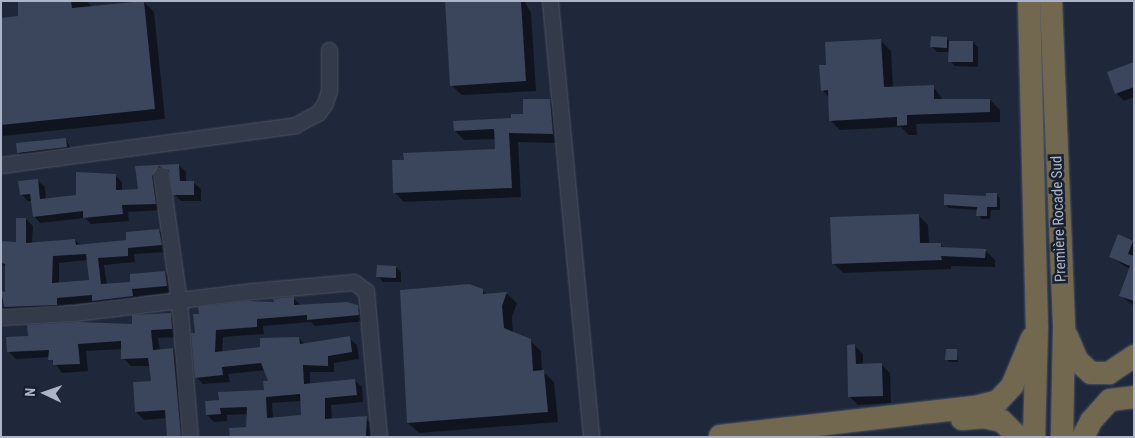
<!DOCTYPE html>
<meta charset="utf-8">
<style>
body{margin:0}
#map{position:relative;width:1135px;height:438px;overflow:hidden;background:#1f273a;font-family:"Roboto Condensed",sans-serif}
div>[style]{position:absolute}
[style*='--x']{left:calc(var(--x)*1px);top:calc(var(--y)*1px);width:calc(var(--w)*1px);rotate:calc(var(--a)*1deg)}
.shadow>*{inset:0;background:#0007}
.building>*{inset:0;background:#3b455b}
.roads{filter:drop-shadow(0 0 1px #4d5465) drop-shadow(0 0 1px #4d5465)}
.minor>*{height:15px;margin:-7.5px;padding:0 7.5px;transform-origin:7.5px;border-radius:7.5px;background:#333a4a}
.highway>*{height:22px;margin:-11px;padding:0 11px;transform-origin:11px;border-radius:11px;background:#71684f}
span{translate:-50% -50%;white-space:nowrap;text-align:center;line-height:1.15;-webkit-text-stroke:5px #181f2f;paint-order:stroke}
.street-label{font-size:15px;color:#adb4c7}
.frame{position:absolute;inset:0;border:2px solid #adb4c7;pointer-events:none}
.north{position:absolute;left:20px;top:368px;width:50px;height:50px;-webkit-text-stroke:4px #181f2f;paint-order:stroke;rotate:273deg;font-size:14px;font-weight:700;line-height:20px;text-align:center;color:#adb4c7}
.north::after{content:'';display:block;margin:auto;width:18px;height:22px;background:#adb4c7;clip-path:polygon(50% 0,100% 100%,50% 72%,0 100%)}
</style>
<div id="map">
<div class="shadow">
<div style="clip-path:polygon(19px 1px,87px 1px,92px 7px,144px 2px,154px 12px,165px 119px,3px 136px,1px 19px,19px 17px)"></div>
<div style="clip-path:polygon(446px 1px,524px 1px,531px 13px,536px 91px,462px 95px,451px 85px)"></div>
<div style="clip-path:polygon(946px 38px,950px 42px,973px 42px,978px 47px,978px 67px,955px 66px,950px 61px,950px 52px,937px 52px,932px 47px)"></div>
<div style="clip-path:polygon(881px 41px,891px 51px,893px 88px,933px 86px,943px 100px,990px 100px,1000px 110px,1000px 122px,916px 124px,917px 135px,909px 135px,901px 127px,840px 130px,830px 120px,829px 97px,822px 90px,828px 66px)"></div>
<div style="clip-path:polygon(1134px 63px,1134px 97px,1124px 101px,1116px 93px)"></div>
<div style="clip-path:polygon(549px 100px,559px 110px,562px 143px,518px 142px,521px 197px,404px 202px,394px 192px,496px 150px,496px 139px,464px 140px,455px 131px,524px 115px)"></div>
<div style="clip-path:polygon(66px 139px,72px 151px,23px 158px,18px 153px)"></div>
<div style="clip-path:polygon(179px 165px,186px 172px,186px 183px,194px 183px,201px 189px,201px 201px,181px 201px,174px 194px,168px 172px,161px 174px,162px 210px,128px 212px,129px 221px,91px 224px,85px 218px,40px 223px,34px 216px,32px 201px,28px 201px,21px 194px,38px 181px,45px 187px,46px 200px,77px 196px,116px 176px,122px 182px,122px 191px,139px 190px,136px 167px)"></div>
<div style="clip-path:polygon(996px 194px,1000px 198px,1000px 210px,991px 210px,990px 219px,981px 219px,978px 210px,949px 208px,945px 204px)"></div>
<div style="clip-path:polygon(918px 215px,928px 225px,929px 244px,940px 244px,945px 249px,985px 250px,995px 260px,995px 267px,951px 266px,951px 269px,843px 273px,833px 263px)"></div>
<div style="clip-path:polygon(evenodd,26px 219px,33px 226px,32px 244px,75px 240px,80px 245px,127px 242px,159px 230px,166px 237px,168px 252px,134px 254px,135px 262px,104px 265px,107px 285px,132px 283px,165px 272px,172px 279px,174px 293px,139px 296px,139px 303px,101px 307px,96px 302px,64px 305px,64px 311px,4px 310px,1px 293px,6px 293px,6px 268px,1px 263px,1px 243px,17px 243px,26px 219px,88px 260px,91px 281px,59px 283px,59px 263px,88px 260px)"></div>
<div style="clip-path:polygon(1133px 242px,1134px 243px,1134px 313px,1133px 305px,1121px 296px,1130px 269px,1110px 257px)"></div>
<div style="clip-path:polygon(396px 267px,401px 272px,401px 282px,383px 282px,378px 276px)"></div>
<div style="clip-path:polygon(482px 290px,487px 295px,506px 293px,517px 303px,512px 317px,513px 334px,530px 340px,541px 351px,542px 371px,554px 382px,558px 422px,419px 433px,408px 423px)"></div>
<div style="clip-path:polygon(evenodd,293px 298px,301px 305px,357px 306px,364px 313px,365px 321px,315px 326px,311px 322px,263px 326px,264px 334px,223px 337px,222px 352px,261px 348px,299px 338px,305px 344px,349px 338px,357px 345px,359px 359px,334px 363px,334px 372px,310px 372px,310px 385px,354px 380px,362px 387px,363px 402px,331px 405px,332px 420px,366px 418px,373px 425px,373px 437px,231px 437px,247px 428px,248px 414px,227px 415px,227px 421px,214px 422px,207px 415px,220px 401px,265px 391px,270px 382px,265px 370px,228px 374px,230px 382px,203px 384px,196px 377px,192px 334px,293px 298px,302px 401px,302px 417px,273px 418px,272px 403px,302px 401px)"></div>
<div style="clip-path:polygon(170px 315px,178px 323px,179px 337px,158px 338px,160px 351px,173px 349px,181px 357px,187px 437px,168px 437px,167px 418px,144px 420px,136px 412px,134px 383px,152px 382px,150px 366px,131px 366px,123px 358px,123px 349px,86px 351px,88px 371px,62px 373px,50px 357px,16px 359px,8px 351px,29px 337px,133px 326px)"></div>
<div style="clip-path:polygon(855px 346px,863px 354px,863px 365px,882px 365px,890px 373px,891px 403px,858px 405px,850px 397px)"></div>
<div style="clip-path:polygon(956px 351px,958px 362px,949px 362px,947px 359px)"></div>
</div>
<div class="building">
<div style="clip-path:polygon(18px 1px,71px 1px,72px 8px,144px 1px,155px 109px,1px 125px,1px 18px,18px 16px)"></div>
<div style="clip-path:polygon(445px 1px,521px 1px,526px 81px,450px 86px)"></div>
<div style="clip-path:polygon(931px 36px,947px 37px,947px 48px,930px 47px)"></div>
<div style="clip-path:polygon(881px 39px,884px 87px,934px 85px,934px 99px,990px 99px,990px 112px,907px 115px,907px 125px,897px 126px,897px 117px,829px 121px,828px 90px,821px 91px,819px 65px,826px 65px,825px 42px)"></div>
<div style="clip-path:polygon(949px 41px,973px 41px,973px 62px,948px 62px)"></div>
<div style="clip-path:polygon(1134px 62px,1134px 87px,1115px 94px,1107px 72px)"></div>
<div style="clip-path:polygon(523px 99px,550px 99px,553px 134px,509px 133px,512px 188px,393px 193px,392px 160px,404px 160px,403px 153px,495px 149px,494px 129px,454px 131px,453px 121px,511px 118px,511px 114px,523px 114px)"></div>
<div style="clip-path:polygon(66px 138px,67px 147px,17px 153px,16px 143px)"></div>
<div style="clip-path:polygon(179px 164px,180px 181px,194px 181px,194px 195px,173px 195px,169px 170px,159px 166px,152px 176px,156px 204px,122px 205px,123px 214px,83px 218px,83px 211px,33px 217px,30px 194px,20px 195px,18px 181px,38px 179px,40px 199px,76px 195px,76px 172px,116px 174px,116px 190px,138px 189px,135px 166px)"></div>
<div style="clip-path:polygon(986px 193px,997px 193px,997px 207px,987px 207px,987px 216px,976px 216px,977px 207px,944px 205px,944px 194px,986px 196px)"></div>
<div style="clip-path:polygon(919px 214px,920px 243px,941px 243px,941px 247px,986px 249px,985px 258px,941px 256px,942px 260px,832px 264px,830px 217px)"></div>
<div style="clip-path:polygon(evenodd,16px 218px,26px 218px,26px 243px,75px 239px,76px 245px,126px 240px,126px 232px,159px 229px,162px 245px,128px 248px,128px 256px,98px 258px,101px 284px,130px 282px,130px 274px,165px 271px,167px 286px,132px 289px,133px 296px,92px 301px,92px 295px,57px 298px,57px 305px,4px 307px,1px 291px,5px 292px,5px 264px,1px 263px,1px 241px,16px 242px,16px 218px,86px 254px,89px 280px,52px 283px,53px 256px,86px 254px)"></div>
<div style="clip-path:polygon(1118px 234px,1133px 241px,1128px 254px,1134px 256px,1134px 301px,1119px 296px,1130px 266px,1109px 257px)"></div>
<div style="clip-path:polygon(377px 265px,396px 266px,396px 278px,376px 277px)"></div>
<div style="clip-path:polygon(469px 284px,483px 289px,483px 294px,507px 292px,502px 306px,504px 328px,531px 339px,533px 371px,544px 370px,548px 412px,407px 423px,400px 290px)"></div>
<div style="clip-path:polygon(evenodd,294px 297px,294px 305px,347px 302px,358px 305px,359px 315px,307px 320px,307px 315px,257px 319px,257px 327px,216px 330px,215px 352px,260px 347px,260px 338px,299px 337px,300px 344px,350px 336px,352px 352px,328px 356px,328px 366px,303px 365px,304px 384px,355px 379px,357px 395px,325px 398px,325px 419px,367px 416px,366px 437px,230px 437px,229px 428px,246px 427px,247px 407px,220px 408px,221px 414px,206px 415px,205px 401px,219px 400px,218px 392px,264px 390px,263px 381px,268px 381px,261px 363px,222px 367px,223px 375px,195px 378px,191px 333px,195px 333px,193px 314px,199px 314px,198px 307px,248px 301px,274px 302px,273px 299px,294px 297px,300px 394px,301px 415px,267px 418px,266px 397px,300px 394px)"></div>
<div style="clip-path:polygon(171px 313px,172px 329px,151px 330px,153px 350px,173px 348px,181px 437px,167px 437px,165px 410px,135px 412px,133px 382px,151px 381px,148px 358px,121px 359px,121px 341px,78px 344px,80px 364px,53px 365px,53px 360px,48px 360px,49px 350px,7px 352px,6px 337px,28px 336px,27px 325px,80px 322px,132px 324px,132px 315px)"></div>
<div style="clip-path:polygon(855px 344px,856px 364px,882px 363px,883px 396px,848px 397px,847px 345px)"></div>
<div style="clip-path:polygon(946px 349px,957px 349px,957px 360px,945px 360px)"></div>
</div>
<div class="roads">
<div class="minor">
<div style="--x:550;--y:1;--w:438;--a:84.6"></div>
<div style="--x:1;--y:165;--w:297;--a:-7.7"></div>
<div style="--x:295;--y:125;--w:26;--a:-28"></div>
<div style="--x:318;--y:113;--w:12;--a:-55"></div>
<div style="--x:325;--y:103;--w:13;--a:-72"></div>
<div style="--x:329;--y:91;--w:41;--a:-90"></div>
<div style="--x:161;--y:175;--w:127;--a:81.9"></div>
<div style="--x:179;--y:301;--w:136;--a:85.4"></div>
<div style="--x:1;--y:317;--w:73;--a:-3.1"></div>
<div style="--x:74;--y:313;--w:180;--a:-7"></div>
<div style="--x:253;--y:291;--w:101;--a:-5.1"></div>
<div style="--x:354;--y:282;--w:15;--a:37"></div>
<div style="--x:366;--y:291;--w:147;--a:84.9"></div>
</div>
<div class="highway">
<div style="--x:1029;--y:1;--w:325;--a:88.6"></div>
<div style="--x:1037;--y:326;--w:111;--a:91.5"></div>
<div style="--x:1051;--y:1;--w:329;--a:87.7"></div>
<div style="--x:1064;--y:330;--w:107;--a:91.1"></div>
<div style="--x:1067;--y:336;--w:26;--a:67"></div>
<div style="--x:1077;--y:360;--w:19;--a:43"></div>
<div style="--x:1091;--y:373;--w:18;--a:0"></div>
<div style="--x:1109;--y:373;--w:30;--a:-34"></div>
<div style="--x:962;--y:419;--w:21;--a:-5"></div>
<div style="--x:983;--y:417;--w:19;--a:12"></div>
<div style="--x:1002;--y:421;--w:23;--a:45"></div>
<div style="--x:720;--y:436;--w:258;--a:-6.5"></div>
<div style="--x:976;--y:407;--w:23;--a:-15"></div>
<div style="--x:998;--y:401;--w:21;--a:-47"></div>
<div style="--x:1012;--y:386;--w:52;--a:-67.4"></div>
<div style="--x:1083;--y:437;--w:18;--a:-63"></div>
<div style="--x:1091;--y:421;--w:28;--a:-48"></div>
<div style="--x:1110;--y:400;--w:24;--a:-7"></div>
</div>
</div>
<div class="street-label">
<span style="left:1059px;top:219px;rotate:-92deg">Première Rocade Sud</span>
</div>
<div class="frame"></div>
<div class="north">N</div>
</div>
